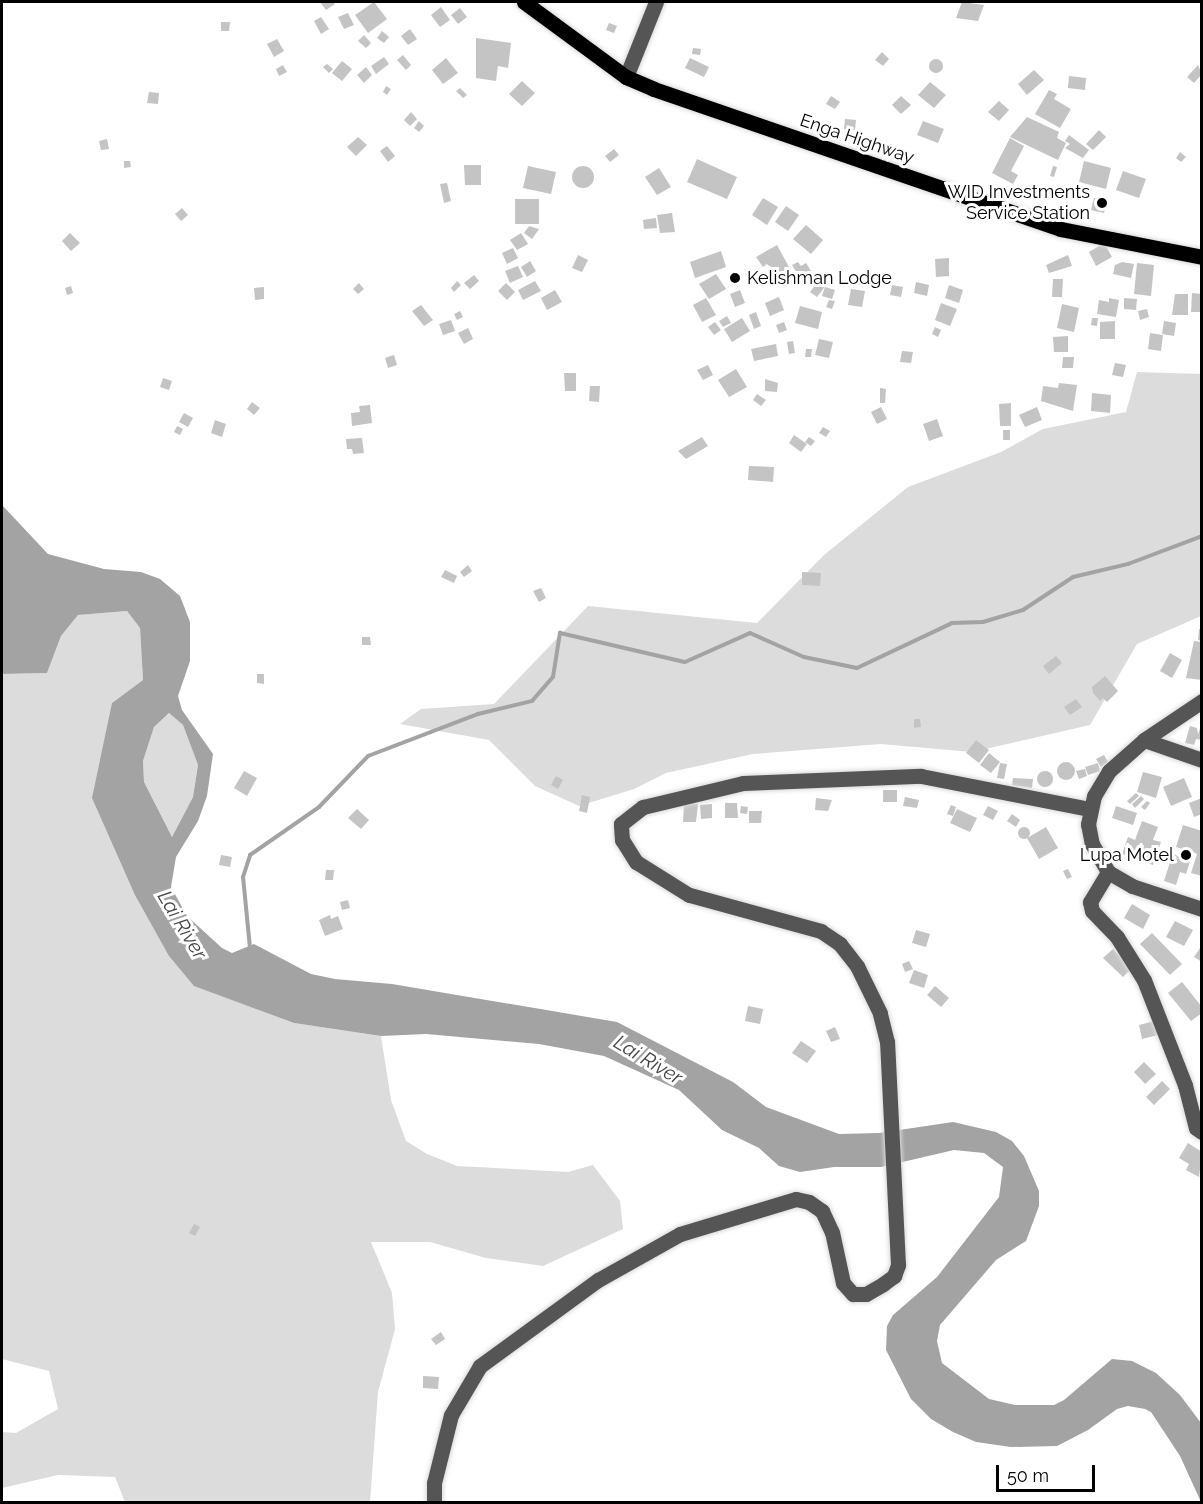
<!DOCTYPE html>
<style>
body{margin:0}
#map{position:relative;width:1203px;height:1504px;overflow:hidden;background:#fff;font-family:Raleway,sans-serif}
div>[style]{position:absolute}
[style*='--x']{left:calc(var(--x)*1px);top:calc(var(--y)*1px);width:calc(var(--w)*1px);rotate:calc(var(--a)*1deg)}
.green>*{inset:0;background:#dcdcdc}
.water>*{inset:0;background:#a3a3a3}
.stream>*{height:4px;margin:-2px;padding:0 2px;transform-origin:2px;border-radius:2px;background:#a3a3a3}
.building>*{inset:0;background:#c4c4c4}
.round{border-radius:50%}
.roads{filter:drop-shadow(0 0 2px #dbdbdb) drop-shadow(0 0 2px #dbdbdb)}
.minor>*{height:15px;margin:-7.5px;padding:0 7.5px;transform-origin:7.5px;border-radius:7.5px;background:#555}
.major>*{height:15px;margin:-7.5px;padding:0 7.5px;transform-origin:7.5px;border-radius:7.5px;background:#000}
.dots>*{width:16px;height:16px;translate:-50% -50%;box-sizing:border-box;border:3px solid #fff;border-radius:50%}
span{translate:-50% -50%;white-space:nowrap;text-align:center;line-height:1.15;-webkit-text-stroke:6px #fff;paint-order:stroke}
.street-label{font-size:18px;color:#000}
.poi-label{font-size:18px;color:#000}
.right{translate:-100% -50%;text-align:right}
.left{translate:0 -50%;text-align:left}
.water-label{font-size:20px;color:#444;font-style:italic}
.frame{position:absolute;inset:0;border:3px solid #000;pointer-events:none}
.scale{position:absolute;left:996px;top:1465px;width:99px;height:27px;box-sizing:border-box;border:3px solid #000;border-top:0;padding-left:8px;font-size:18px;line-height:21px;white-space:nowrap;color:#000;-webkit-text-stroke:4px #fff;paint-order:stroke}
</style>
<div id="map">
<div class="green">
<div style="clip-path:polygon(1137px 372px,1201px 374px,1201px 616px,1137px 644px,1090px 725px,972px 752px,881px 744px,753px 754px,666px 773px,634px 789px,579px 806px,535px 786px,489px 740px,400px 724px,421px 709px,494px 704px,588px 606px,757px 623px,824px 555px,908px 487px,1001px 452px,1043px 429px,1126px 412px)"></div>
<div style="clip-path:polygon(127px 611px,140px 628px,143px 680px,112px 703px,169px 956px,195px 986px,294px 1023px,381px 1036px,391px 1100px,406px 1141px,427px 1154px,457px 1166px,568px 1172px,593px 1165px,620px 1201px,623px 1229px,543px 1266px,486px 1258px,430px 1242px,371px 1242px,392px 1293px,395px 1329px,378px 1392px,370px 1502px,125px 1502px,115px 1477px,58px 1475px,2px 1488px,2px 1432px,16px 1433px,58px 1409px,49px 1371px,2px 1359px,2px 674px,47px 673px,61px 636px,78px 615px)"></div>
<div style="clip-path:polygon(169px 713px,183px 725px,198px 765px,193px 797px,172px 837px,144px 782px,143px 761px,154px 727px)"></div>
</div>
<div class="water">
<div style="clip-path:polygon(evenodd,2px 505px,48px 554px,104px 569px,141px 572px,160px 579px,180px 596px,190px 622px,190px 661px,178px 696px,182px 710px,213px 754px,207px 796px,198px 821px,176px 857px,171px 887px,187px 916px,222px 948px,232px 953px,254px 944px,311px 974px,335px 979px,392px 984px,617px 1022px,733px 1082px,766px 1107px,839px 1134px,879px 1133px,953px 1122px,996px 1132px,1012px 1141px,1024px 1156px,1039px 1191px,1039px 1206px,1026px 1241px,996px 1260px,940px 1325px,937px 1341px,942px 1363px,989px 1399px,1015px 1405px,1054px 1405px,1064px 1400px,1112px 1359px,1132px 1361px,1156px 1373px,1180px 1395px,1201px 1423px,1201px 1502px,1180px 1456px,1151px 1412px,1145px 1409px,1128px 1406px,1117px 1409px,1088px 1430px,1057px 1446px,1011px 1447px,976px 1442px,953px 1432px,931px 1419px,911px 1399px,886px 1350px,887px 1326px,893px 1315px,937px 1277px,999px 1197px,1003px 1167px,984px 1153px,954px 1150px,881px 1167px,834px 1167px,800px 1172px,779px 1166px,759px 1148px,722px 1130px,679px 1090px,604px 1056px,539px 1044px,426px 1034px,381px 1036px,294px 1023px,194px 986px,169px 956px,135px 895px,92px 798px,112px 703px,143px 680px,140px 628px,127px 611px,78px 615px,61px 636px,47px 673px,2px 674px,2px 505px,169px 713px,183px 725px,198px 765px,193px 797px,172px 837px,144px 782px,143px 761px,154px 727px,169px 713px)"></div>
</div>
<div class="stream">
<div style="--x:250;--y:948;--w:71;--a:-95.6"></div>
<div style="--x:243;--y:877;--w:23;--a:-72"></div>
<div style="--x:250;--y:855;--w:84;--a:-34.8"></div>
<div style="--x:319;--y:807;--w:71;--a:-46.1"></div>
<div style="--x:368;--y:756;--w:118;--a:-20.9"></div>
<div style="--x:478;--y:714;--w:56;--a:-13.5"></div>
<div style="--x:532;--y:701;--w:32;--a:-49"></div>
<div style="--x:553;--y:677;--w:45;--a:-81"></div>
<div style="--x:560;--y:633;--w:128;--a:13.1"></div>
<div style="--x:685;--y:662;--w:71;--a:-24"></div>
<div style="--x:750;--y:633;--w:59;--a:24"></div>
<div style="--x:804;--y:657;--w:54;--a:11.7"></div>
<div style="--x:857;--y:668;--w:105;--a:-25.3"></div>
<div style="--x:952;--y:623;--w:31;--a:-2"></div>
<div style="--x:983;--y:622;--w:42;--a:-16.7"></div>
<div style="--x:1023;--y:610;--w:60;--a:-33.4"></div>
<div style="--x:1073;--y:577;--w:57;--a:-13.3"></div>
<div style="--x:1128;--y:564;--w:79;--a:-20.7"></div>
</div>
<div class="building">
<div style="clip-path:polygon(320px 2px,333px 2px,335px 4px,326px 10px)"></div>
<div style="clip-path:polygon(374px 2px,387px 19px,368px 33px,355px 15px)"></div>
<div style="clip-path:polygon(962px 2px,984px 5px,978px 21px,956px 18px)"></div>
<div style="clip-path:polygon(441px 7px,450px 20px,440px 27px,431px 15px)"></div>
<div style="clip-path:polygon(460px 8px,467px 17px,458px 24px,451px 15px)"></div>
<div style="clip-path:polygon(348px 13px,354px 25px,344px 29px,338px 17px)"></div>
<div style="clip-path:polygon(321px 17px,329px 29px,321px 34px,314px 21px)"></div>
<div style="clip-path:polygon(221px 22px,230px 22px,229px 31px,221px 31px)"></div>
<div style="clip-path:polygon(609px 23px,617px 26px,614px 33px,606px 30px)"></div>
<div style="clip-path:polygon(410px 29px,417px 39px,408px 45px,401px 36px)"></div>
<div style="clip-path:polygon(382px 31px,389px 37px,384px 43px,377px 38px)"></div>
<div style="clip-path:polygon(364px 35px,371px 43px,366px 48px,358px 41px)"></div>
<div style="clip-path:polygon(476px 38px,511px 43px,508px 68px,498px 66px,496px 81px,476px 78px)"></div>
<div style="clip-path:polygon(277px 39px,284px 51px,274px 57px,267px 44px)"></div>
<div style="clip-path:polygon(693px 48px,701px 49px,700px 55px,692px 54px)"></div>
<div style="clip-path:polygon(882px 52px,889px 59px,883px 66px,875px 60px)"></div>
<div style="clip-path:polygon(403px 55px,411px 65px,406px 70px,397px 60px)"></div>
<div style="clip-path:polygon(384px 57px,389px 64px,376px 74px,371px 66px)"></div>
<div style="clip-path:polygon(446px 58px,458px 73px,443px 84px,432px 70px)"></div>
<div style="clip-path:polygon(690px 58px,709px 67px,704px 77px,685px 68px)"></div>
<div class="round" style="left:929px;top:59px;width:14px;height:14px"></div>
<div style="clip-path:polygon(342px 61px,352px 69px,342px 81px,332px 73px)"></div>
<div style="clip-path:polygon(327px 64px,333px 69px,329px 73px,323px 67px)"></div>
<div style="clip-path:polygon(283px 65px,287px 72px,279px 76px,276px 69px)"></div>
<div style="clip-path:polygon(1198px 65px,1202px 74px,1194px 83px,1187px 77px)"></div>
<div style="clip-path:polygon(366px 67px,372px 75px,364px 83px,357px 75px)"></div>
<div style="clip-path:polygon(1034px 70px,1044px 80px,1027px 95px,1018px 84px)"></div>
<div style="clip-path:polygon(1069px 76px,1086px 78px,1085px 90px,1068px 88px)"></div>
<div style="clip-path:polygon(522px 81px,535px 93px,522px 106px,509px 94px)"></div>
<div style="clip-path:polygon(930px 82px,946px 95px,934px 108px,918px 95px)"></div>
<div style="clip-path:polygon(386px 86px,391px 89px,387px 95px,383px 92px)"></div>
<div style="clip-path:polygon(460px 88px,467px 95px,463px 98px,456px 91px)"></div>
<div style="clip-path:polygon(1049px 90px,1057px 94px,1054px 99px,1071px 109px,1060px 128px,1035px 114px)"></div>
<div style="clip-path:polygon(149px 92px,159px 93px,158px 104px,147px 103px)"></div>
<div style="clip-path:polygon(831px 96px,840px 102px,835px 109px,826px 104px)"></div>
<div style="clip-path:polygon(901px 96px,911px 105px,901px 114px,892px 105px)"></div>
<div style="clip-path:polygon(999px 101px,1009px 110px,999px 121px,988px 112px)"></div>
<div style="clip-path:polygon(411px 112px,417px 119px,410px 126px,404px 120px)"></div>
<div style="clip-path:polygon(1027px 117px,1059px 132px,1057px 138px,1066px 143px,1058px 160px,1010px 137px)"></div>
<div style="clip-path:polygon(845px 119px,856px 120px,855px 130px,844px 129px)"></div>
<div style="clip-path:polygon(419px 121px,424px 126px,419px 132px,414px 128px)"></div>
<div style="clip-path:polygon(923px 121px,944px 129px,938px 143px,917px 135px)"></div>
<div style="clip-path:polygon(1099px 130px,1106px 137px,1093px 150px,1086px 144px)"></div>
<div style="clip-path:polygon(1069px 135px,1089px 150px,1083px 158px,1065px 148px,1070px 144px,1065px 141px)"></div>
<div style="clip-path:polygon(358px 137px,367px 145px,356px 156px,347px 147px)"></div>
<div style="clip-path:polygon(1010px 138px,1024px 146px,1011px 171px,1018px 175px,1013px 184px,992px 173px)"></div>
<div style="clip-path:polygon(107px 139px,109px 149px,101px 150px,99px 141px)"></div>
<div style="clip-path:polygon(387px 146px,395px 156px,388px 162px,380px 151px)"></div>
<div style="clip-path:polygon(614px 149px,619px 155px,610px 162px,605px 156px)"></div>
<div style="clip-path:polygon(1180px 152px,1186px 157px,1181px 162px,1176px 158px)"></div>
<div style="clip-path:polygon(697px 159px,737px 177px,727px 199px,687px 182px)"></div>
<div style="clip-path:polygon(124px 161px,130px 161px,131px 167px,124px 168px)"></div>
<div style="clip-path:polygon(1084px 161px,1111px 168px,1106px 189px,1079px 182px)"></div>
<div style="clip-path:polygon(464px 165px,481px 165px,481px 185px,465px 185px)"></div>
<div style="clip-path:polygon(528px 166px,556px 172px,551px 194px,523px 188px)"></div>
<div style="clip-path:polygon(1053px 166px,1057px 167px,1054px 177px,1050px 176px)"></div>
<div class="round" style="left:572px;top:166px;width:22px;height:22px"></div>
<div style="clip-path:polygon(659px 168px,671px 187px,657px 195px,645px 177px)"></div>
<div style="clip-path:polygon(1123px 171px,1146px 179px,1139px 198px,1116px 190px)"></div>
<div style="clip-path:polygon(447px 183px,451px 201px,444px 203px,440px 184px)"></div>
<div style="clip-path:polygon(763px 198px,778px 207px,767px 225px,752px 215px)"></div>
<div style="clip-path:polygon(1094px 198px,1107px 201px,1104px 213px,1091px 210px)"></div>
<div style="clip-path:polygon(515px 199px,539px 199px,539px 224px,515px 224px)"></div>
<div style="clip-path:polygon(786px 206px,799px 215px,788px 231px,775px 222px)"></div>
<div style="clip-path:polygon(182px 208px,188px 215px,181px 221px,175px 214px)"></div>
<div style="clip-path:polygon(672px 213px,675px 232px,660px 233px,657px 215px)"></div>
<div style="clip-path:polygon(656px 218px,657px 228px,644px 229px,643px 220px)"></div>
<div style="clip-path:polygon(806px 225px,823px 240px,811px 254px,793px 239px)"></div>
<div style="clip-path:polygon(529px 226px,539px 229px,532px 239px,524px 233px)"></div>
<div style="clip-path:polygon(70px 233px,80px 243px,71px 251px,62px 241px)"></div>
<div style="clip-path:polygon(521px 233px,528px 244px,517px 250px,510px 240px)"></div>
<div style="clip-path:polygon(1104px 243px,1112px 257px,1096px 266px,1089px 252px)"></div>
<div style="clip-path:polygon(777px 245px,789px 267px,779px 274px,767px 264px,763px 267px,756px 257px)"></div>
<div style="clip-path:polygon(513px 248px,518px 258px,507px 264px,502px 253px)"></div>
<div style="clip-path:polygon(721px 251px,726px 267px,695px 278px,690px 262px)"></div>
<div style="clip-path:polygon(578px 255px,588px 260px,582px 272px,572px 268px)"></div>
<div style="clip-path:polygon(1068px 255px,1072px 266px,1049px 273px,1046px 265px)"></div>
<div style="clip-path:polygon(949px 258px,949px 276px,936px 277px,935px 259px)"></div>
<div style="clip-path:polygon(530px 261px,536px 271px,527px 277px,521px 267px)"></div>
<div style="clip-path:polygon(798px 262px,801px 266px,806px 263px,811px 271px,799px 277px,792px 265px)"></div>
<div style="clip-path:polygon(1122px 262px,1134px 264px,1131px 278px,1113px 274px,1115px 265px)"></div>
<div style="clip-path:polygon(1137px 263px,1154px 265px,1151px 296px,1134px 294px)"></div>
<div style="clip-path:polygon(518px 266px,523px 277px,510px 283px,505px 271px)"></div>
<div style="clip-path:polygon(716px 274px,726px 289px,709px 299px,699px 284px)"></div>
<div style="clip-path:polygon(474px 275px,479px 281px,470px 289px,464px 283px)"></div>
<div style="clip-path:polygon(823px 275px,830px 280px,817px 297px,810px 292px)"></div>
<div style="clip-path:polygon(1053px 279px,1063px 279px,1062px 297px,1052px 297px)"></div>
<div style="clip-path:polygon(457px 281px,461px 285px,454px 292px,451px 288px)"></div>
<div style="clip-path:polygon(535px 281px,541px 291px,523px 300px,518px 290px)"></div>
<div style="clip-path:polygon(916px 282px,929px 285px,927px 296px,914px 293px)"></div>
<div style="clip-path:polygon(359px 283px,364px 289px,358px 294px,353px 289px)"></div>
<div style="clip-path:polygon(506px 283px,515px 292px,507px 300px,498px 291px)"></div>
<div style="clip-path:polygon(892px 285px,903px 287px,901px 297px,890px 295px)"></div>
<div style="clip-path:polygon(949px 285px,963px 290px,959px 303px,945px 298px)"></div>
<div style="clip-path:polygon(71px 286px,73px 293px,67px 295px,65px 288px)"></div>
<div style="clip-path:polygon(264px 287px,264px 299px,255px 300px,254px 288px)"></div>
<div style="clip-path:polygon(825px 287px,835px 290px,832px 299px,822px 296px)"></div>
<div style="clip-path:polygon(851px 289px,865px 291px,862px 307px,848px 305px)"></div>
<div style="clip-path:polygon(555px 290px,562px 302px,547px 310px,541px 298px)"></div>
<div style="clip-path:polygon(740px 290px,745px 303px,735px 307px,730px 294px)"></div>
<div style="clip-path:polygon(1192px 293px,1202px 294px,1201px 312px,1191px 312px)"></div>
<div style="clip-path:polygon(1175px 294px,1188px 294px,1188px 315px,1172px 315px)"></div>
<div style="clip-path:polygon(779px 297px,784px 310px,770px 316px,765px 303px)"></div>
<div style="clip-path:polygon(706px 298px,716px 315px,702px 322px,693px 305px)"></div>
<div style="clip-path:polygon(1109px 298px,1119px 300px,1116px 317px,1097px 314px,1099px 300px,1109px 302px)"></div>
<div style="clip-path:polygon(1124px 298px,1137px 299px,1136px 310px,1124px 309px)"></div>
<div style="clip-path:polygon(829px 300px,835px 301px,832px 309px,826px 307px)"></div>
<div style="clip-path:polygon(941px 303px,957px 309px,950px 326px,935px 320px)"></div>
<div style="clip-path:polygon(1062px 304px,1079px 308px,1074px 332px,1057px 328px)"></div>
<div style="clip-path:polygon(421px 305px,433px 320px,424px 326px,412px 311px)"></div>
<div style="clip-path:polygon(800px 306px,822px 312px,818px 329px,795px 323px)"></div>
<div style="clip-path:polygon(1147px 309px,1149px 317px,1140px 320px,1138px 311px)"></div>
<div style="clip-path:polygon(460px 311px,463px 317px,457px 320px,454px 314px)"></div>
<div style="clip-path:polygon(756px 312px,761px 326px,754px 329px,749px 315px)"></div>
<div style="clip-path:polygon(727px 316px,731px 323px,723px 327px,719px 321px)"></div>
<div style="clip-path:polygon(742px 318px,750px 331px,732px 342px,724px 329px)"></div>
<div style="clip-path:polygon(1092px 318px,1098px 318px,1097px 326px,1091px 325px)"></div>
<div style="clip-path:polygon(451px 320px,455px 331px,443px 335px,439px 324px)"></div>
<div style="clip-path:polygon(1115px 321px,1115px 339px,1100px 339px,1100px 322px)"></div>
<div style="clip-path:polygon(1164px 321px,1176px 323px,1174px 336px,1162px 334px)"></div>
<div style="clip-path:polygon(715px 322px,721px 330px,714px 335px,708px 327px)"></div>
<div style="clip-path:polygon(784px 322px,787px 330px,779px 333px,776px 325px)"></div>
<div style="clip-path:polygon(935px 327px,941px 330px,938px 337px,932px 334px)"></div>
<div style="clip-path:polygon(468px 328px,473px 339px,464px 344px,458px 333px)"></div>
<div style="clip-path:polygon(1150px 333px,1163px 335px,1161px 351px,1148px 349px)"></div>
<div style="clip-path:polygon(1068px 336px,1068px 352px,1054px 352px,1053px 337px)"></div>
<div style="clip-path:polygon(819px 339px,833px 342px,829px 358px,815px 355px)"></div>
<div style="clip-path:polygon(793px 341px,795px 353px,789px 354px,787px 342px)"></div>
<div style="clip-path:polygon(776px 344px,778px 356px,754px 361px,751px 349px)"></div>
<div style="clip-path:polygon(806px 349px,812px 349px,811px 357px,805px 357px)"></div>
<div style="clip-path:polygon(902px 351px,913px 352px,911px 363px,900px 362px)"></div>
<div style="clip-path:polygon(394px 355px,397px 365px,388px 368px,385px 358px)"></div>
<div style="clip-path:polygon(1063px 357px,1074px 357px,1073px 368px,1062px 368px)"></div>
<div style="clip-path:polygon(1115px 363px,1126px 365px,1123px 377px,1112px 375px)"></div>
<div style="clip-path:polygon(708px 365px,713px 375px,703px 380px,697px 370px)"></div>
<div style="clip-path:polygon(736px 369px,747px 387px,729px 397px,718px 380px)"></div>
<div style="clip-path:polygon(564px 373px,576px 373px,576px 391px,565px 391px)"></div>
<div style="clip-path:polygon(163px 378px,172px 381px,169px 390px,160px 387px)"></div>
<div style="clip-path:polygon(765px 379px,778px 383px,777px 392px,765px 391px)"></div>
<div style="clip-path:polygon(1059px 383px,1077px 385px,1073px 411px,1041px 401px,1043px 386px,1058px 388px)"></div>
<div style="clip-path:polygon(590px 386px,600px 386px,599px 402px,589px 401px)"></div>
<div style="clip-path:polygon(880px 388px,886px 389px,885px 403px,880px 403px)"></div>
<div style="clip-path:polygon(1092px 393px,1111px 395px,1110px 413px,1091px 411px)"></div>
<div style="clip-path:polygon(757px 394px,766px 400px,761px 406px,753px 400px)"></div>
<div style="clip-path:polygon(252px 402px,260px 408px,254px 415px,247px 409px)"></div>
<div style="clip-path:polygon(1011px 403px,1011px 426px,1000px 426px,999px 404px)"></div>
<div style="clip-path:polygon(370px 405px,372px 423px,352px 426px,351px 413px,360px 412px,359px 406px)"></div>
<div style="clip-path:polygon(881px 407px,887px 419px,877px 424px,871px 412px)"></div>
<div style="clip-path:polygon(1037px 407px,1042px 420px,1025px 427px,1019px 415px)"></div>
<div style="clip-path:polygon(184px 413px,193px 418px,188px 427px,179px 422px)"></div>
<div style="clip-path:polygon(937px 419px,943px 436px,929px 441px,923px 424px)"></div>
<div style="clip-path:polygon(215px 420px,226px 424px,222px 437px,211px 433px)"></div>
<div style="clip-path:polygon(177px 426px,183px 429px,180px 435px,174px 432px)"></div>
<div style="clip-path:polygon(823px 427px,830px 431px,826px 437px,819px 433px)"></div>
<div style="clip-path:polygon(1003px 430px,1010px 430px,1010px 440px,1003px 440px)"></div>
<div style="clip-path:polygon(794px 435px,807px 444px,801px 452px,789px 443px)"></div>
<div style="clip-path:polygon(702px 437px,708px 446px,686px 459px,678px 451px)"></div>
<div style="clip-path:polygon(809px 437px,815px 441px,811px 446px,805px 442px)"></div>
<div style="clip-path:polygon(362px 438px,364px 453px,353px 454px,352px 449px,347px 449px,346px 439px)"></div>
<div style="clip-path:polygon(749px 466px,774px 467px,773px 482px,748px 480px)"></div>
<div style="clip-path:polygon(468px 565px,472px 571px,464px 577px,460px 572px)"></div>
<div style="clip-path:polygon(445px 570px,457px 576px,454px 583px,441px 577px)"></div>
<div style="clip-path:polygon(802px 572px,821px 573px,820px 586px,802px 585px)"></div>
<div style="clip-path:polygon(541px 588px,546px 598px,539px 602px,533px 591px)"></div>
<div style="clip-path:polygon(1199px 629px,1202px 629px,1202px 641px,1198px 640px)"></div>
<div style="clip-path:polygon(362px 637px,370px 637px,371px 645px,362px 645px)"></div>
<div style="clip-path:polygon(1194px 641px,1202px 642px,1202px 680px,1186px 678px)"></div>
<div style="clip-path:polygon(1170px 653px,1182px 660px,1172px 678px,1160px 671px)"></div>
<div style="clip-path:polygon(1056px 656px,1062px 663px,1049px 674px,1043px 666px)"></div>
<div style="clip-path:polygon(257px 674px,264px 674px,264px 684px,257px 683px)"></div>
<div style="clip-path:polygon(1105px 676px,1118px 691px,1107px 702px,1103px 698px,1100px 701px,1093px 693px,1092px 687px)"></div>
<div style="clip-path:polygon(1076px 699px,1082px 707px,1070px 715px,1064px 707px)"></div>
<div style="clip-path:polygon(914px 719px,920px 719px,921px 727px,914px 728px)"></div>
<div style="clip-path:polygon(1202px 723px,1202px 740px,1196px 739px,1194px 745px,1185px 743px,1190px 726px,1197px 728px,1198px 734px)"></div>
<div style="clip-path:polygon(976px 740px,989px 750px,979px 763px,966px 753px)"></div>
<div style="clip-path:polygon(989px 753px,1000px 762px,991px 773px,980px 765px)"></div>
<div style="clip-path:polygon(1104px 755px,1108px 762px,1101px 767px,1096px 759px)"></div>
<div class="round" style="left:1057px;top:762px;width:18px;height:18px"></div>
<div style="clip-path:polygon(1000px 763px,1007px 764px,1004px 779px,997px 778px)"></div>
<div style="clip-path:polygon(1098px 763px,1100px 771px,1088px 775px,1085px 767px)"></div>
<div style="clip-path:polygon(1085px 769px,1087px 776px,1079px 779px,1076px 771px)"></div>
<div class="round" style="left:1037px;top:771px;width:16px;height:16px"></div>
<div style="clip-path:polygon(244px 771px,257px 778px,247px 796px,234px 788px)"></div>
<div style="clip-path:polygon(1143px 772px,1162px 777px,1156px 798px,1137px 792px)"></div>
<div style="clip-path:polygon(556px 776px,563px 780px,558px 789px,551px 785px)"></div>
<div style="clip-path:polygon(1013px 778px,1033px 779px,1032px 788px,1012px 785px)"></div>
<div style="clip-path:polygon(1184px 778px,1192px 797px,1171px 806px,1163px 787px)"></div>
<div style="clip-path:polygon(883px 790px,897px 790px,897px 802px,883px 802px)"></div>
<div style="clip-path:polygon(1136px 793px,1139px 796px,1130px 804px,1127px 801px)"></div>
<div style="clip-path:polygon(582px 795px,590px 797px,587px 813px,579px 811px)"></div>
<div style="clip-path:polygon(1141px 796px,1144px 799px,1135px 808px,1132px 804px)"></div>
<div style="clip-path:polygon(905px 797px,919px 800px,917px 808px,903px 806px)"></div>
<div style="clip-path:polygon(816px 798px,832px 800px,828px 811px,815px 810px)"></div>
<div style="clip-path:polygon(1202px 798px,1202px 814px,1194px 817px,1189px 803px)"></div>
<div style="clip-path:polygon(1147px 801px,1150px 803px,1145px 810px,1141px 807px)"></div>
<div style="clip-path:polygon(684px 803px,698px 804px,696px 822px,683px 822px)"></div>
<div style="clip-path:polygon(725px 803px,737px 803px,738px 818px,725px 818px)"></div>
<div style="clip-path:polygon(712px 804px,712px 818px,701px 819px,700px 805px)"></div>
<div style="clip-path:polygon(951px 805px,956px 807px,953px 816px,947px 814px)"></div>
<div style="clip-path:polygon(741px 806px,748px 807px,747px 814px,740px 813px)"></div>
<div style="clip-path:polygon(988px 806px,998px 811px,993px 820px,983px 815px)"></div>
<div style="clip-path:polygon(1116px 806px,1137px 813px,1133px 825px,1112px 818px)"></div>
<div style="clip-path:polygon(357px 809px,369px 820px,361px 829px,348px 818px)"></div>
<div style="clip-path:polygon(957px 809px,977px 818px,970px 832px,950px 823px)"></div>
<div style="clip-path:polygon(749px 811px,762px 811px,761px 823px,749px 823px)"></div>
<div style="clip-path:polygon(1012px 814px,1020px 820px,1016px 827px,1007px 821px)"></div>
<div style="clip-path:polygon(1142px 821px,1158px 827px,1153px 840px,1161px 842px,1153px 865px,1122px 854px,1128px 837px,1135px 840px)"></div>
<div style="clip-path:polygon(1183px 825px,1202px 831px,1202px 876px,1191px 873px,1197px 854px,1193px 852px,1186px 874px,1180px 872px,1176px 885px,1164px 881px,1173px 853px,1179px 857px,1182px 849px,1176px 847px)"></div>
<div style="clip-path:polygon(1046px 827px,1058px 848px,1039px 859px,1027px 838px)"></div>
<div class="round" style="left:1018px;top:827px;width:12px;height:12px"></div>
<div style="clip-path:polygon(221px 855px,232px 857px,230px 867px,219px 865px)"></div>
<div style="clip-path:polygon(1068px 869px,1072px 877px,1067px 879px,1063px 871px)"></div>
<div style="clip-path:polygon(326px 870px,334px 870px,333px 880px,325px 880px)"></div>
<div style="clip-path:polygon(348px 900px,350px 908px,342px 910px,340px 902px)"></div>
<div style="clip-path:polygon(1132px 904px,1150px 915px,1143px 929px,1124px 918px)"></div>
<div style="clip-path:polygon(330px 915px,331px 919px,338px 916px,343px 929px,325px 936px,319px 920px)"></div>
<div style="clip-path:polygon(1175px 921px,1193px 930px,1184px 946px,1166px 937px)"></div>
<div style="clip-path:polygon(916px 930px,930px 934px,926px 947px,912px 943px)"></div>
<div style="clip-path:polygon(1152px 933px,1182px 964px,1170px 975px,1140px 944px)"></div>
<div style="clip-path:polygon(1202px 945px,1202px 962px,1194px 957px)"></div>
<div style="clip-path:polygon(1113px 949px,1132px 968px,1123px 977px,1103px 958px)"></div>
<div style="clip-path:polygon(909px 961px,913px 969px,905px 972px,902px 964px)"></div>
<div style="clip-path:polygon(914px 970px,928px 975px,924px 988px,909px 983px)"></div>
<div style="clip-path:polygon(1182px 982px,1202px 1007px,1202px 1013px,1191px 1021px,1168px 993px)"></div>
<div style="clip-path:polygon(935px 986px,949px 998px,941px 1007px,927px 995px)"></div>
<div style="clip-path:polygon(748px 1006px,763px 1009px,760px 1024px,745px 1021px)"></div>
<div style="clip-path:polygon(1155px 1021px,1158px 1035px,1142px 1039px,1139px 1025px)"></div>
<div style="clip-path:polygon(835px 1027px,840px 1039px,831px 1042px,826px 1031px)"></div>
<div style="clip-path:polygon(801px 1041px,816px 1051px,807px 1063px,792px 1053px)"></div>
<div style="clip-path:polygon(1144px 1062px,1156px 1074px,1145px 1084px,1134px 1072px)"></div>
<div style="clip-path:polygon(1162px 1081px,1170px 1089px,1154px 1105px,1146px 1097px)"></div>
<div style="clip-path:polygon(1188px 1143px,1202px 1152px,1199px 1177px,1186px 1170px,1189px 1164px,1179px 1158px)"></div>
<div style="clip-path:polygon(194px 1224px,200px 1227px,195px 1236px,189px 1233px)"></div>
<div style="clip-path:polygon(441px 1332px,445px 1339px,436px 1345px,431px 1339px)"></div>
<div style="clip-path:polygon(423px 1376px,439px 1377px,438px 1389px,423px 1388px)"></div>
<div style="clip-path:polygon(1042px 1473px,1050px 1476px,1047px 1483px,1039px 1480px)"></div>
</div>
<div class="roads">
<div class="minor">
<div style="--x:626;--y:77;--w:81;--a:-68.2"></div>
<div style="--x:1202;--y:701;--w:70;--a:146.1"></div>
<div style="--x:1144;--y:740;--w:47;--a:138.5"></div>
<div style="--x:1109;--y:771;--w:29;--a:121"></div>
<div style="--x:1094;--y:796;--w:29;--a:102"></div>
<div style="--x:1088;--y:824;--w:20;--a:79"></div>
<div style="--x:1092;--y:844;--w:32;--a:60"></div>
<div style="--x:1108;--y:872;--w:28;--a:30"></div>
<div style="--x:1132;--y:886;--w:74;--a:18.2"></div>
<div style="--x:1144;--y:740;--w:61;--a:19"></div>
<div style="--x:1108;--y:872;--w:35;--a:121"></div>
<div style="--x:1090;--y:902;--w:9;--a:77"></div>
<div style="--x:1092;--y:911;--w:36;--a:46"></div>
<div style="--x:1117;--y:937;--w:51;--a:57.9"></div>
<div style="--x:1144;--y:980;--w:113;--a:68.7"></div>
<div style="--x:1185;--y:1085;--w:44;--a:75.7"></div>
<div style="--x:1196;--y:1128;--w:7;--a:34"></div>
<div style="--x:434;--y:1502;--w:19;--a:-90"></div>
<div style="--x:434;--y:1483;--w:70;--a:-76"></div>
<div style="--x:451;--y:1415;--w:57;--a:-59.4"></div>
<div style="--x:480;--y:1366;--w:146;--a:-36.1"></div>
<div style="--x:598;--y:1280;--w:94;--a:-29.3"></div>
<div style="--x:680;--y:1234;--w:121;--a:-16.8"></div>
<div style="--x:796;--y:1199;--w:13;--a:13"></div>
<div style="--x:809;--y:1202;--w:16;--a:35"></div>
<div style="--x:822;--y:1211;--w:23;--a:65"></div>
<div style="--x:832;--y:1232;--w:52;--a:77.8"></div>
<div style="--x:843;--y:1283;--w:15;--a:48"></div>
<div style="--x:853;--y:1294;--w:13;--a:0"></div>
<div style="--x:866;--y:1294;--w:20;--a:-30"></div>
<div style="--x:883;--y:1284;--w:14;--a:-36"></div>
<div style="--x:894;--y:1276;--w:12;--a:-70"></div>
<div style="--x:898;--y:1265;--w:223;--a:-92.8"></div>
<div style="--x:887;--y:1042;--w:30;--a:-104"></div>
<div style="--x:880;--y:1013;--w:52;--a:-116.1"></div>
<div style="--x:857;--y:966;--w:28;--a:-128"></div>
<div style="--x:840;--y:944;--w:23;--a:-146"></div>
<div style="--x:821;--y:931;--w:137;--a:-164.7"></div>
<div style="--x:689;--y:895;--w:62;--a:-148.1"></div>
<div style="--x:636;--y:862;--w:26;--a:-122"></div>
<div style="--x:622;--y:840;--w:16;--a:-94"></div>
<div style="--x:621;--y:824;--w:28;--a:-38"></div>
<div style="--x:643;--y:807;--w:103;--a:-13.5"></div>
<div style="--x:743;--y:783;--w:178;--a:-2.3"></div>
<div style="--x:921;--y:776;--w:171;--a:11.1"></div>
</div>
<div class="major">
<div style="--x:524;--y:2;--w:127;--a:36.3"></div>
<div style="--x:626;--y:77;--w:30;--a:23"></div>
<div style="--x:654;--y:89;--w:430;--a:19"></div>
<div style="--x:1061;--y:229;--w:144;--a:11.2"></div>
</div>
</div>
<div class="dots">
<div style="left:1102px;top:203px;background:#000"></div>
<div style="left:735px;top:278px;background:#000"></div>
<div style="left:1186px;top:855px;background:#000"></div>
</div>
<div class="street-label">
<span style="left:857px;top:139px;rotate:19deg">Enga Highway</span>
</div>
<div class="poi-label">
<span class="right" style="left:1090px;top:203px">WID Investments<br>Service Station</span>
<span class="left" style="left:747px;top:278px">Kelishman Lodge</span>
<span class="right" style="left:1174px;top:855px">Lupa Motel</span>
</div>
<div class="water-label">
<span style="left:182px;top:925px;rotate:59deg">Lai River</span>
<span style="left:648px;top:1060px;rotate:31deg">Lai River</span>
</div>
<div class="frame"></div>
<div class="scale">50 m</div>
</div>
